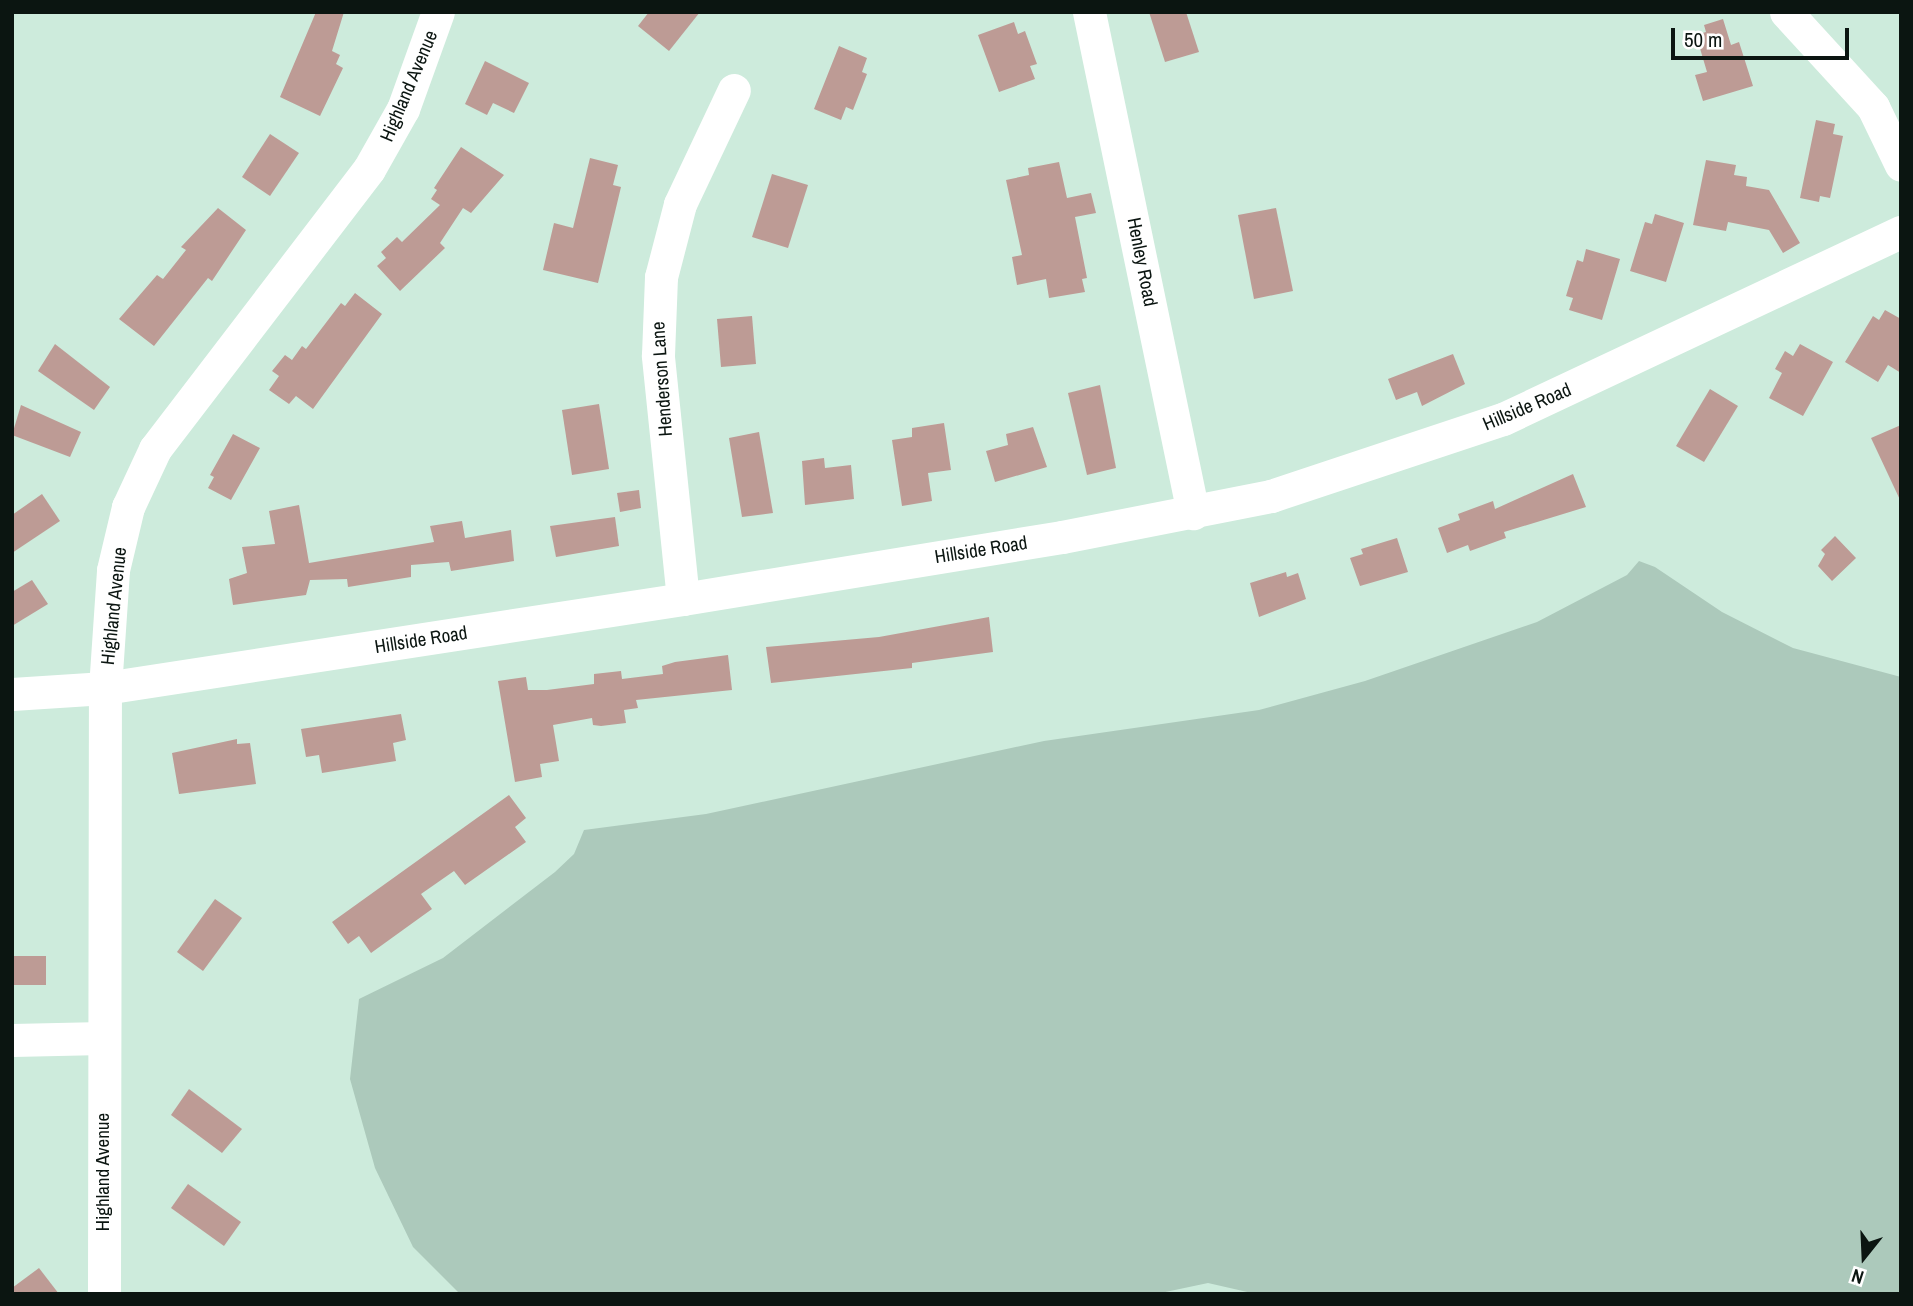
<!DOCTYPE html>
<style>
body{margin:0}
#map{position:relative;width:1913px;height:1306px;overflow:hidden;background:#cdebdc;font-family:"Archivo Narrow",sans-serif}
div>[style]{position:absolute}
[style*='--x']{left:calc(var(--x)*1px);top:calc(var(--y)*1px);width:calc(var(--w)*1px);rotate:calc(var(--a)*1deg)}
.green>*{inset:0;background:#acc9bb}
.building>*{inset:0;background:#bd9b95}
.minor>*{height:33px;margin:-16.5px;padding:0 16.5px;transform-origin:16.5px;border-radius:16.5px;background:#fff}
span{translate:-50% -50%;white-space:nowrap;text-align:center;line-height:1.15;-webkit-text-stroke:6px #fff;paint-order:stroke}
.street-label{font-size:19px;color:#0b1511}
.frame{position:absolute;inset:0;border:14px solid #0b1511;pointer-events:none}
.north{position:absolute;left:1829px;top:1222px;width:70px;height:70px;-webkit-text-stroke:5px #fff;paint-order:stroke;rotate:198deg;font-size:19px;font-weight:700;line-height:28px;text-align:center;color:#0b1511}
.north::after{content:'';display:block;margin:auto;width:24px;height:32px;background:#0b1511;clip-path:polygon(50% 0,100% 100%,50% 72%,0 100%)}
.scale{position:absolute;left:1671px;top:28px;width:178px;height:32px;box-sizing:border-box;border:4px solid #0b1511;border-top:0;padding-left:9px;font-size:21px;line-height:24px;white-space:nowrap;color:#0b1511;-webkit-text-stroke:5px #fff;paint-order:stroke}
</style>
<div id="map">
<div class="green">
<div style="clip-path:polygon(1639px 561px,1655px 567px,1722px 612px,1793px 648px,1901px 677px,1901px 1294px,1256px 1294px,1208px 1283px,1156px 1294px,460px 1294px,413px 1247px,375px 1168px,350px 1079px,359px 999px,443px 958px,555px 872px,574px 854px,584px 830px,706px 814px,1044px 741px,1259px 710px,1365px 681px,1537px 622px,1627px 575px)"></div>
</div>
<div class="building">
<div style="clip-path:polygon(316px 12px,344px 12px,332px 51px,340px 55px,336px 64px,343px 68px,320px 116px,280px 97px)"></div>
<div style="clip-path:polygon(649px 12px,700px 12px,669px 51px,638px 26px)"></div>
<div style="clip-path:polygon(1149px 12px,1186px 12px,1199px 52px,1165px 62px)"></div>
<div style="clip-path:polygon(1723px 19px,1731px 45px,1739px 42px,1753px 86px,1703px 101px,1695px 75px,1707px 72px,1696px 35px,1706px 32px,1704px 25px)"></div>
<div style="clip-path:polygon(1014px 22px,1018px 34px,1025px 31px,1037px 64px,1030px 66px,1035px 79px,999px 92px,978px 35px)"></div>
<div style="clip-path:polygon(839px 46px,867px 58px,862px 72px,867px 74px,853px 110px,846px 107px,841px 120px,814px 109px)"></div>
<div style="clip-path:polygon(485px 61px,529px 83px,514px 113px,493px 103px,487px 115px,465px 104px)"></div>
<div style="clip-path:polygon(1816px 120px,1835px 124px,1833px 134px,1843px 136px,1830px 198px,1820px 196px,1819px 202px,1800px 198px)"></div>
<div style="clip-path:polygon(270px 134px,299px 153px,270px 196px,242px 177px)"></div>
<div style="clip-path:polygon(461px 147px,504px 175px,471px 213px,463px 208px,440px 243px,445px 248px,400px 291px,377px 266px,386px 258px,381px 252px,397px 237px,402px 242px,440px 205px,431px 199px,437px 190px,434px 188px)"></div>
<div style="clip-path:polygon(590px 158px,618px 165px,613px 185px,621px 187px,598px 283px,543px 270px,554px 223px,573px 228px)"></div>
<div style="clip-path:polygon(1706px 160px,1736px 165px,1734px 175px,1747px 177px,1746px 186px,1769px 190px,1800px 243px,1783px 253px,1769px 230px,1728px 222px,1726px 231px,1693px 225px)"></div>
<div style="clip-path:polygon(1059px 162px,1067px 198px,1091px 193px,1096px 213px,1075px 217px,1087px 278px,1082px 279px,1085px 292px,1049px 298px,1046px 279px,1017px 285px,1012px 257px,1022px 255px,1006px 180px,1029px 175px,1028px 168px)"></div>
<div style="clip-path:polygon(772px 174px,808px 185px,788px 248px,752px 237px)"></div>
<div style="clip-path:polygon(218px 208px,246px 230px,212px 281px,208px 278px,154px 346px,119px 319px,157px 275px,163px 279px,186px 250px,181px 247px)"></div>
<div style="clip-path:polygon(1276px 208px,1293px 291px,1254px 299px,1238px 215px)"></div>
<div style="clip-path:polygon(1655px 214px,1684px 223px,1666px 282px,1630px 271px,1645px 222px,1652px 224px)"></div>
<div style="clip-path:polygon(1586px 249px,1620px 259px,1602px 320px,1569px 310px,1573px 298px,1566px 296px,1577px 260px,1583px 262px)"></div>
<div style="clip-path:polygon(355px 293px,382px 314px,313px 409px,296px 396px,289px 404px,269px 390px,279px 376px,272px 371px,285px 355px,292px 360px,302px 346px,306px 349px,341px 303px,345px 306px)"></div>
<div style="clip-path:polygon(1885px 310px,1901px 319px,1901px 373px,1888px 365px,1878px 382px,1845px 362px,1873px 316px,1879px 320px)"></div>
<div style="clip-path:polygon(752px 316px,756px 364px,721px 367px,717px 319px)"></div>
<div style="clip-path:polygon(55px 344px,110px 387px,94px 410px,38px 371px)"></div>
<div style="clip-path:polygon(1800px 344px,1833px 362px,1803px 416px,1769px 398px,1782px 373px,1775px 369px,1785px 351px,1793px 356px)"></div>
<div style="clip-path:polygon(1453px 354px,1465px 384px,1422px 406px,1417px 392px,1396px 400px,1388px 379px)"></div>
<div style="clip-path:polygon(1100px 385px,1116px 468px,1087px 475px,1068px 393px)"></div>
<div style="clip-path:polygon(1710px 389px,1738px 406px,1704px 462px,1676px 446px)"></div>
<div style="clip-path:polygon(599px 404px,609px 469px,572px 475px,562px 410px)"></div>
<div style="clip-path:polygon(21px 405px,81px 432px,70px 457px,12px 435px)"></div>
<div style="clip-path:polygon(944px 423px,951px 470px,928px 473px,932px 501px,902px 506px,892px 440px,912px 437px,912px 428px)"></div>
<div style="clip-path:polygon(1901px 425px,1901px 502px,1871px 438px)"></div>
<div style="clip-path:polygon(1033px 427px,1047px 467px,995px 482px,986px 451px,1008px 445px,1006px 434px)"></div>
<div style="clip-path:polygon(759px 432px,773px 513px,742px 517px,729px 438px)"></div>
<div style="clip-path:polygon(233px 434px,260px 448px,231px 500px,208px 488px,214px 477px,210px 475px)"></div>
<div style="clip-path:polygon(824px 458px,825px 468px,851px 465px,854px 499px,805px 505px,802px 461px)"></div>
<div style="clip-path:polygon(1573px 474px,1586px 507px,1504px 532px,1506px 538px,1470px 551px,1468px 545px,1447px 553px,1438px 528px,1460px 520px,1458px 514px,1493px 501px,1495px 509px)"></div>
<div style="clip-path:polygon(639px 490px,641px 508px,620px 512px,617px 493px)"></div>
<div style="clip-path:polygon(42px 494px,60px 521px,12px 553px,12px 515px)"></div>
<div style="clip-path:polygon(299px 505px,309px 563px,434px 542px,430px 526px,462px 521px,465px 538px,511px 530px,514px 561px,451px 571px,449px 562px,411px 565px,411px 577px,348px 587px,347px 579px,310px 580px,306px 595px,233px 605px,229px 579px,247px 573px,242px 547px,275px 544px,269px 511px)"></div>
<div style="clip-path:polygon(615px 517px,619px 546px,556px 557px,550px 526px)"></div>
<div style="clip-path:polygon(1835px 536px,1856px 558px,1832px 581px,1818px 566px,1825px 554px,1821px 550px)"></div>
<div style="clip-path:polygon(1397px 538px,1408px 572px,1360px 586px,1350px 558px,1363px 554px,1361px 549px)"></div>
<div style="clip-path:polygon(1286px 572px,1287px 577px,1298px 573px,1306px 599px,1259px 617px,1250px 583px)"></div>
<div style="clip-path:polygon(32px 580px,48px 604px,12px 626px,12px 592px)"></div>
<div style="clip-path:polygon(989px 617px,993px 652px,912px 663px,912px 668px,771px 683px,766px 647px,879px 637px)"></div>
<div style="clip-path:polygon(728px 655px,732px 690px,636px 700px,638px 708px,624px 710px,626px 723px,601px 726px,593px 725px,592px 718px,553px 725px,559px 761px,540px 764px,542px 777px,515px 782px,498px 681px,526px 677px,528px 690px,547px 690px,594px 684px,594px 674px,621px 671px,622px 679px,663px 674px,662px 666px,675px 662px)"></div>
<div style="clip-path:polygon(401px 714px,406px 740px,393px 743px,396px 761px,322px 773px,319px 755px,306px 757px,301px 729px)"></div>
<div style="clip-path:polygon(237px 739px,237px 744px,250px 743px,256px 784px,179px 794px,172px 753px)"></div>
<div style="clip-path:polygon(509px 795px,526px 818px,515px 827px,526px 842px,465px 885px,454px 871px,421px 894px,432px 909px,371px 953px,359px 936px,348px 944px,332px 922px)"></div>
<div style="clip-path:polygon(215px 899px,242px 918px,203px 971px,177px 952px)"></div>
<div style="clip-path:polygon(12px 956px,46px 956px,46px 985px,12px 985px)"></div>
<div style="clip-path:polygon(189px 1089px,242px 1129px,222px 1153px,171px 1115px)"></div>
<div style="clip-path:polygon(188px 1184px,241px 1222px,224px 1246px,171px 1208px)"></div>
<div style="clip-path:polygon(39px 1268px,59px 1294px,12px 1294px,12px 1288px)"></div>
</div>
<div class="minor">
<div style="--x:1089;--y:12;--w:512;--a:78.27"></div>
<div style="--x:1786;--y:12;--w:129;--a:47.5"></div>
<div style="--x:1873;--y:107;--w:64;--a:64.2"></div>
<div style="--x:683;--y:599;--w:245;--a:-95.9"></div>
<div style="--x:658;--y:355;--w:78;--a:-87.8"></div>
<div style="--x:661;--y:277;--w:75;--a:-75.4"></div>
<div style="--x:680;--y:204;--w:126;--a:-64.7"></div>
<div style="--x:12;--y:694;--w:93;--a:-3.7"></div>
<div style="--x:105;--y:688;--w:585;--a:-8.75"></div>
<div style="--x:683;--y:599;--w:384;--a:-9.3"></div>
<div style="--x:1062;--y:537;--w:213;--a:-11.1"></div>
<div style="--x:1271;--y:496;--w:244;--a:-18.4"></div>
<div style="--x:1503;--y:419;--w:440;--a:-25.2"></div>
<div style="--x:12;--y:1040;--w:91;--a:-1.3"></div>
<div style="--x:104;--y:1294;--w:606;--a:-89.91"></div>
<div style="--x:105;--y:688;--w:118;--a:-86.1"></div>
<div style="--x:113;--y:570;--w:65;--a:-76.6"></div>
<div style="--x:128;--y:507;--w:64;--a:-65"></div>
<div style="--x:155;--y:449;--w:352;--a:-52.6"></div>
<div style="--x:369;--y:169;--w:69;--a:-60.5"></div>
<div style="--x:403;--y:109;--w:103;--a:-70.2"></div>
</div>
<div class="street-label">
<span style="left:409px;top:86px;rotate:-67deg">Highland Avenue</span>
<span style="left:1142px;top:262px;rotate:79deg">Henley Road</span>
<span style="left:662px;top:379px;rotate:-94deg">Henderson Lane</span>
<span style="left:1527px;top:407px;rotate:-23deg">Hillside Road</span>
<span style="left:981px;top:550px;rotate:-9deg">Hillside Road</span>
<span style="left:114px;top:606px;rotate:-84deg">Highland Avenue</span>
<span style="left:421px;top:640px;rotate:-9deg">Hillside Road</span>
<span style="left:103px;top:1172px;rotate:-90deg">Highland Avenue</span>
</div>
<div class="frame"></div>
<div class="north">N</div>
<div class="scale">50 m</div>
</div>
